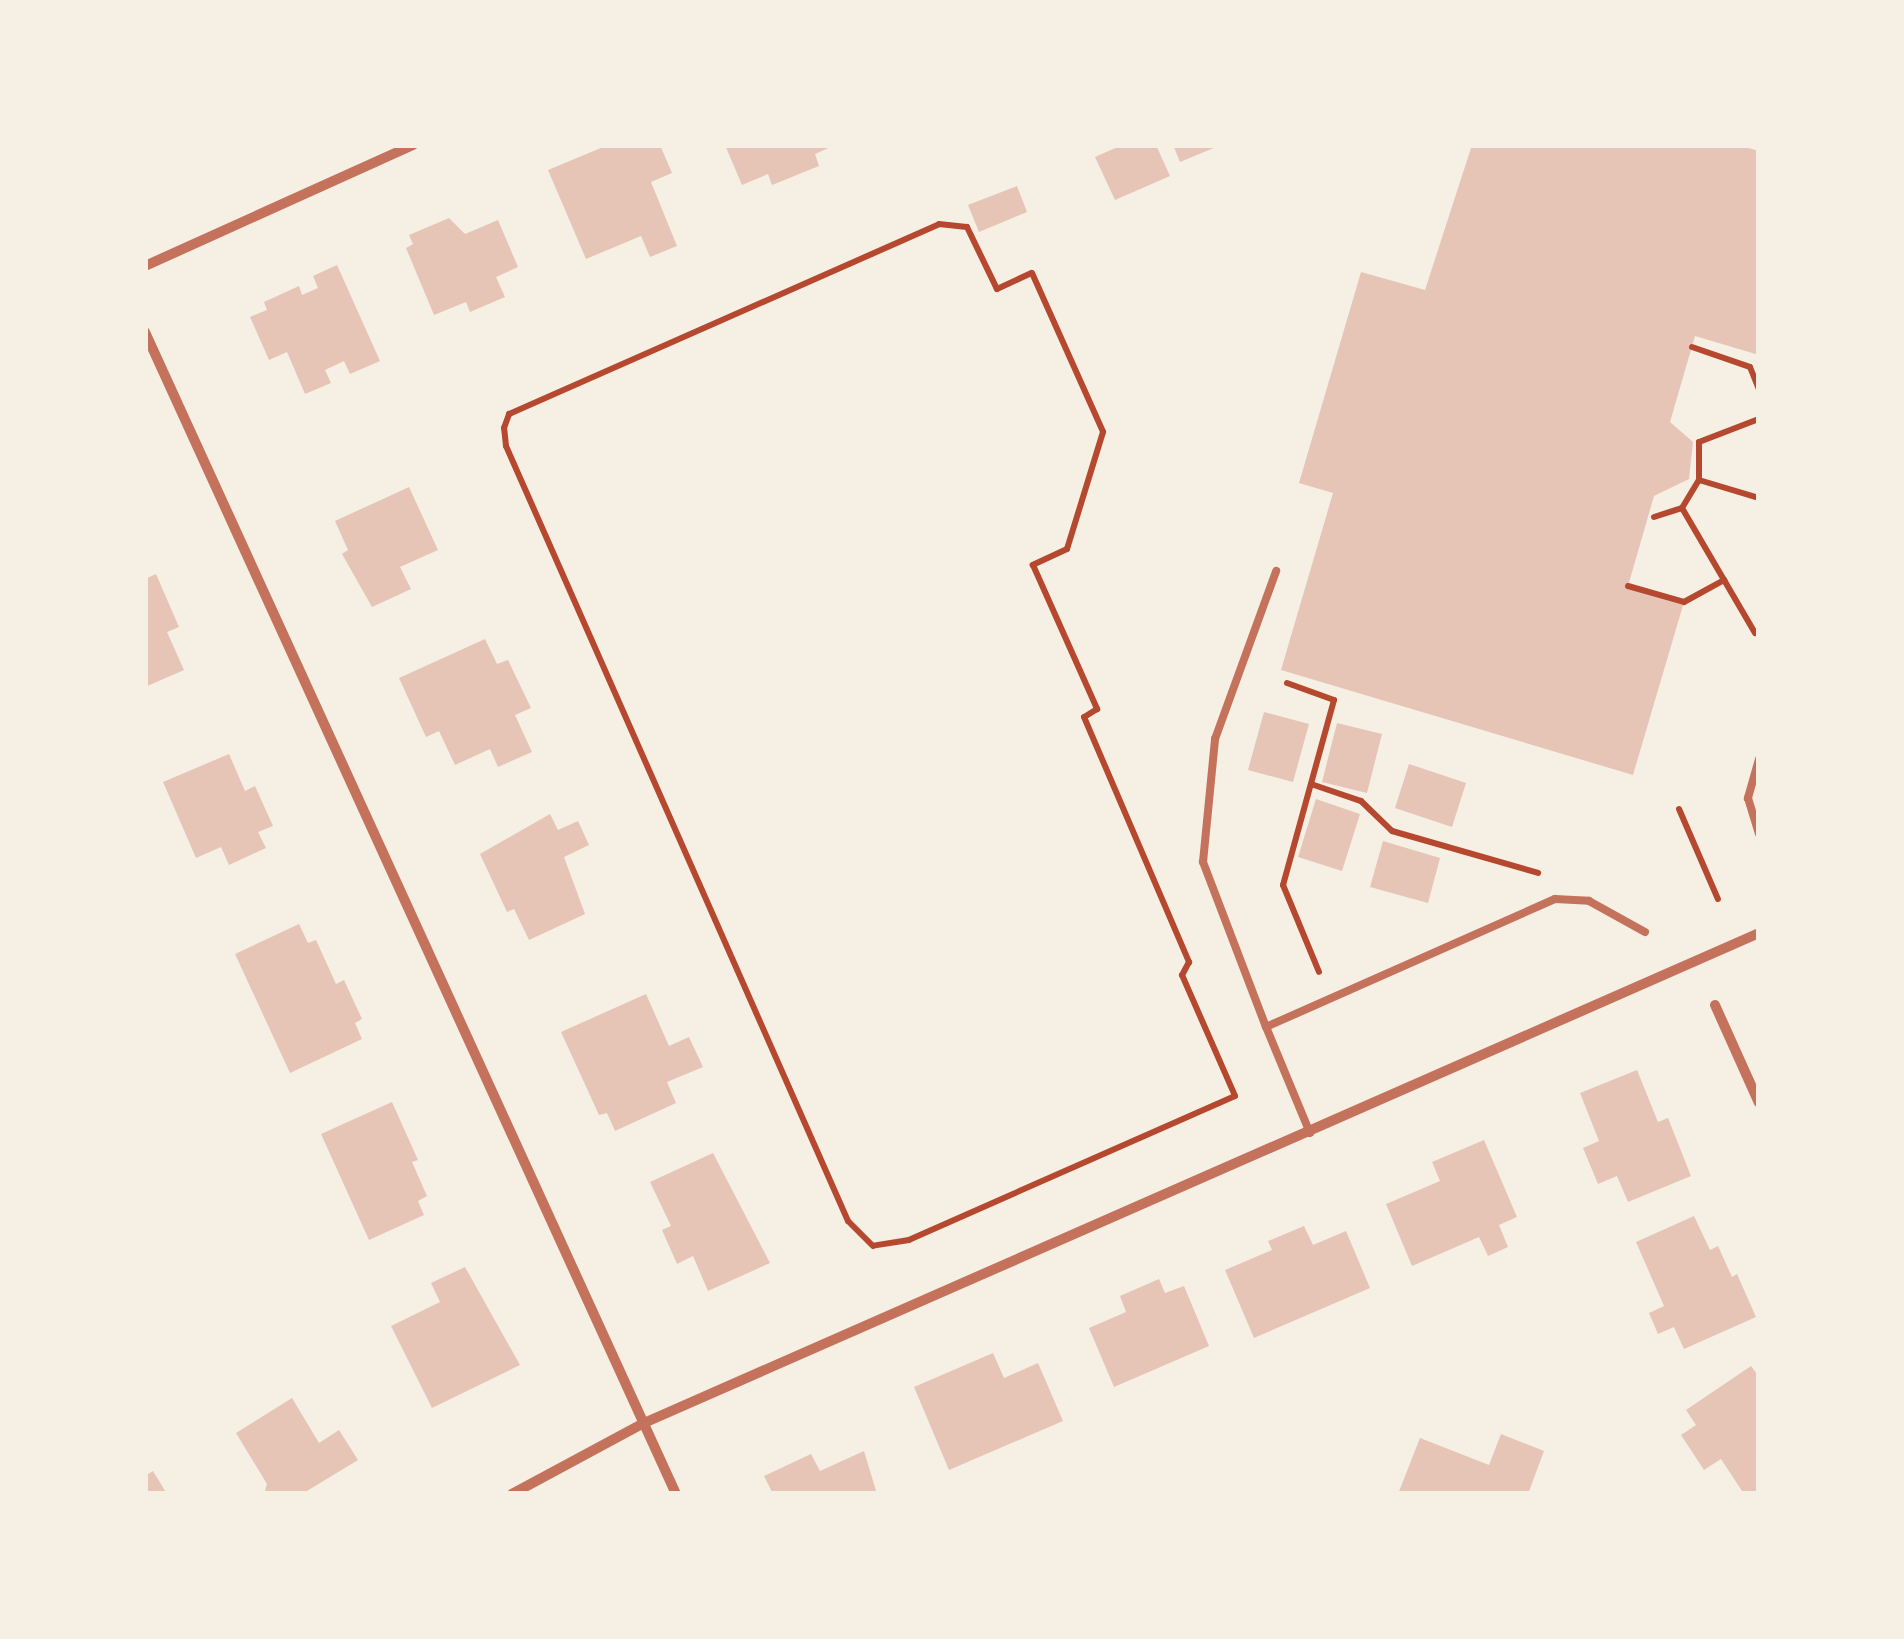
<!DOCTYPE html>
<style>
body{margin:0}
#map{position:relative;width:1904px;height:1639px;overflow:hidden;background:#f6efe4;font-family:Montserrat,sans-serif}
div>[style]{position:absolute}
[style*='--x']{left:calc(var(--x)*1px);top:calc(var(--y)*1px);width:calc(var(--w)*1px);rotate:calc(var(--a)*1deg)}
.building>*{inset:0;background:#e6c5b7}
.path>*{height:6px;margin:-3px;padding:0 3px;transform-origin:3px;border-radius:3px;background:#b5482f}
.service>*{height:8px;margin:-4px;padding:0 4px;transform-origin:4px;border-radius:4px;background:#c5725c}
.minor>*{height:10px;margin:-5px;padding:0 5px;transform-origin:5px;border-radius:5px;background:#c5725c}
span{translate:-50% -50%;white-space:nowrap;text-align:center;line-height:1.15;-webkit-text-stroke:10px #f6efe4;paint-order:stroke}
.frame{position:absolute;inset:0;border:148px solid #f6efe4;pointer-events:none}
</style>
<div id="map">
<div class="building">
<div style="clip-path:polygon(608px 145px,660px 145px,672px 173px,651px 182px,677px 246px,650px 257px,641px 236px,586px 259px,548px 170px)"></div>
<div style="clip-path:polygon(725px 145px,835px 145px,815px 154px,819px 166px,772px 185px,768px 174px,742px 185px)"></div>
<div style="clip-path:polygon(1122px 145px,1156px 145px,1170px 176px,1115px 200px,1095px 157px)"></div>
<div style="clip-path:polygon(1173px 145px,1221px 145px,1180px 162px)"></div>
<div style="clip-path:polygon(1472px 145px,1738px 145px,1759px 151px,1759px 355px,1695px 336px,1670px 422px,1693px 442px,1689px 479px,1654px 496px,1628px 586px,1684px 602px,1633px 775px,1281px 670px,1333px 493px,1299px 483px,1361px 272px,1425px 290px)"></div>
<div style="clip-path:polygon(1017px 186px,1027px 212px,979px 232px,968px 205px)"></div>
<div style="clip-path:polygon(449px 218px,465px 234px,498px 220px,518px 267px,496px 277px,505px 297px,470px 312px,466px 302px,434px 315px,406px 248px,413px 244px,409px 235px)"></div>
<div style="clip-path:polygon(337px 265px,380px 361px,350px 374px,344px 361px,325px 370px,331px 383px,305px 394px,287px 352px,269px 360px,250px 317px,267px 310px,264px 302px,299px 286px,302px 295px,318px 288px,313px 276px)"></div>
<div style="clip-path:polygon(409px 487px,438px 550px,400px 567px,411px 589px,372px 607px,342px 554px,348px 550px,335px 521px)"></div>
<div style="clip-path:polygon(156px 574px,179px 627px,167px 632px,184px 670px,145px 687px,145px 579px)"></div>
<div style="clip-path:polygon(485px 639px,497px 664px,508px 660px,531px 708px,515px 715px,532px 752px,498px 767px,490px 749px,455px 765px,439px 731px,426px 737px,399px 678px)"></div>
<div style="clip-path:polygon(1264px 712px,1309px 724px,1293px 782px,1248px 770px)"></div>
<div style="clip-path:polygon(1337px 723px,1382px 734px,1367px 793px,1322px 782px)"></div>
<div style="clip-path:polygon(229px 754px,245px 791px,255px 786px,273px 826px,258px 832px,266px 848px,229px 865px,221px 847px,196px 858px,163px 782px)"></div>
<div style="clip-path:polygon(1409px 764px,1466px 783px,1452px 827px,1395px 808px)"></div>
<div style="clip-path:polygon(1316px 799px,1360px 814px,1342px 871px,1298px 857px)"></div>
<div style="clip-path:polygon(550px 814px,558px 830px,578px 821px,589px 845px,564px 857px,585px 914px,529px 940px,514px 909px,507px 912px,480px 854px)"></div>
<div style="clip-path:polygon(1383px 841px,1440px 858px,1428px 903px,1370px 887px)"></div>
<div style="clip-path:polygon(299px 924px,308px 943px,316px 940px,336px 984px,344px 980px,362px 1019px,355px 1023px,362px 1039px,290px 1073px,235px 954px)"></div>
<div style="clip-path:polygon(646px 994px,669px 1046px,689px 1037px,703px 1067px,667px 1082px,676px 1103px,615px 1131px,607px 1113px,599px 1115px,561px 1032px)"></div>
<div style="clip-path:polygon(1637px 1070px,1658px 1122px,1668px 1118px,1691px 1176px,1628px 1202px,1617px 1176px,1598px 1184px,1583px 1148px,1599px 1141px,1580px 1093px)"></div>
<div style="clip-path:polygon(392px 1102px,418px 1160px,412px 1162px,427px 1196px,418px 1201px,424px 1215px,369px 1240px,321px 1134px)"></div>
<div style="clip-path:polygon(1484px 1140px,1517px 1217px,1499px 1225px,1508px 1247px,1488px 1256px,1479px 1237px,1412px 1266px,1386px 1204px,1440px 1181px,1432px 1162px)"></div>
<div style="clip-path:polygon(713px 1153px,770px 1263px,708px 1291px,693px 1256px,677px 1264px,662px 1230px,671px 1226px,650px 1182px)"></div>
<div style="clip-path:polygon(1694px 1216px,1710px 1250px,1718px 1246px,1732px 1277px,1737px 1274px,1756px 1317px,1684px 1349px,1674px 1327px,1658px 1334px,1649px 1313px,1664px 1306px,1636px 1242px)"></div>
<div style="clip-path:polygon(1304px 1226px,1313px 1245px,1346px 1231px,1370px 1288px,1254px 1338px,1225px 1270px,1272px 1250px,1268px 1241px)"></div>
<div style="clip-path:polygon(465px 1267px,520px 1365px,432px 1408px,391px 1326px,440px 1302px,431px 1283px)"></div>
<div style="clip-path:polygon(1159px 1279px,1165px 1293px,1184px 1286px,1209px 1346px,1114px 1387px,1089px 1328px,1126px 1312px,1120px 1296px)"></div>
<div style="clip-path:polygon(993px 1353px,1004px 1378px,1038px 1363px,1063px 1421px,949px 1470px,914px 1387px)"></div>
<div style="clip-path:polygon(1751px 1366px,1759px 1377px,1759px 1494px,1744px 1494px,1721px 1459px,1704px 1470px,1681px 1435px,1696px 1425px,1686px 1410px)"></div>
<div style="clip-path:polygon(292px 1398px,319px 1443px,339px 1430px,358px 1460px,302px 1494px,264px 1494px,267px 1484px,236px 1433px)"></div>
<div style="clip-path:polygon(1501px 1434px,1544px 1451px,1528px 1494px,1398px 1494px,1420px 1438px,1489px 1465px)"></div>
<div style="clip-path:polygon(864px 1451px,877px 1494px,773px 1494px,764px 1476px,811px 1454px,820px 1471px)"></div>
<div style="clip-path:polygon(153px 1471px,167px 1494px,145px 1494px,145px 1476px)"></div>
</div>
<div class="path">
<div style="--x:939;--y:224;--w:28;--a:6"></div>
<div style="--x:967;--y:227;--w:69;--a:64.2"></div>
<div style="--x:997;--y:289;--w:38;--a:-25"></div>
<div style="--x:1032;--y:273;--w:174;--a:65.9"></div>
<div style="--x:1103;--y:432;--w:122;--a:107.1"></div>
<div style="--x:1067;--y:549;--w:38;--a:155"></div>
<div style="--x:1033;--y:565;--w:158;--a:66"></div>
<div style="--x:1097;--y:709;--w:15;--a:148"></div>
<div style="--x:1084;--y:717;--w:267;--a:66.8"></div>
<div style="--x:1189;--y:962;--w:15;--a:118"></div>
<div style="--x:1182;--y:975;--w:132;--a:66.3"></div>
<div style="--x:1235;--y:1096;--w:356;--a:156.2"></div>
<div style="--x:909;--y:1240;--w:36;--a:171"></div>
<div style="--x:873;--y:1246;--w:35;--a:-135"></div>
<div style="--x:848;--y:1221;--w:847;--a:-113.81"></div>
<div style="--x:506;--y:446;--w:18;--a:-96"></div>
<div style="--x:504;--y:428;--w:15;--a:-70"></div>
<div style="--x:509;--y:414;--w:470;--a:-23.8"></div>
<div style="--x:1692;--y:347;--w:61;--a:19"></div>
<div style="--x:1750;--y:367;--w:24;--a:68"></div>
<div style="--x:1699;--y:480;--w:63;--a:16.7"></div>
<div style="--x:1682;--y:508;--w:145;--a:59.7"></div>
<div style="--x:1654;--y:517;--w:29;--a:-18"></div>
<div style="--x:1682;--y:508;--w:33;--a:-59"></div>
<div style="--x:1699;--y:480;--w:38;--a:-90"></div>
<div style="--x:1699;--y:442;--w:64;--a:-21"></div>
<div style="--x:1628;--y:586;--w:58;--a:15.9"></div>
<div style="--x:1684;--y:602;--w:46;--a:-28.8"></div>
<div style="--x:1287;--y:683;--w:50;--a:19.9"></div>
<div style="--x:1334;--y:700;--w:192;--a:105.4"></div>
<div style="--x:1283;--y:885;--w:94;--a:67.5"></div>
<div style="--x:1311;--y:784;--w:53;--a:18.8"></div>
<div style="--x:1361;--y:801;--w:43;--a:44.1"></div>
<div style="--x:1392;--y:831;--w:152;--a:16"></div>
<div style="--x:1679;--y:809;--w:98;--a:66.6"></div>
</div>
<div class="service">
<div style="--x:1759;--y:759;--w:41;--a:105.8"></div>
<div style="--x:1748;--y:798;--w:38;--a:73"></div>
<div style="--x:1266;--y:1027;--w:177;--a:-110.9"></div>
<div style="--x:1203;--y:862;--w:124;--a:-84.4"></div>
<div style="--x:1215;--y:739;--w:179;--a:-70"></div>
<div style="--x:1310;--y:1133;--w:115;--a:-112.5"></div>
<div style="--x:1266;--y:1027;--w:316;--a:-23.9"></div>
<div style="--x:1555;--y:899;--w:34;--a:3"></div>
<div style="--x:1589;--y:901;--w:64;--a:29"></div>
</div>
<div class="minor">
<div style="--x:145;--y:266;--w:294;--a:-24.3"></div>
<div style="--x:145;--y:332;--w:1278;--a:65.44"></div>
<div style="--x:1715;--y:1005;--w:107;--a:65.8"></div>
<div style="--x:512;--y:1494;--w:150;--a:-28.3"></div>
<div style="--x:644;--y:1423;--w:1218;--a:-23.72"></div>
</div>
<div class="frame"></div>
</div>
